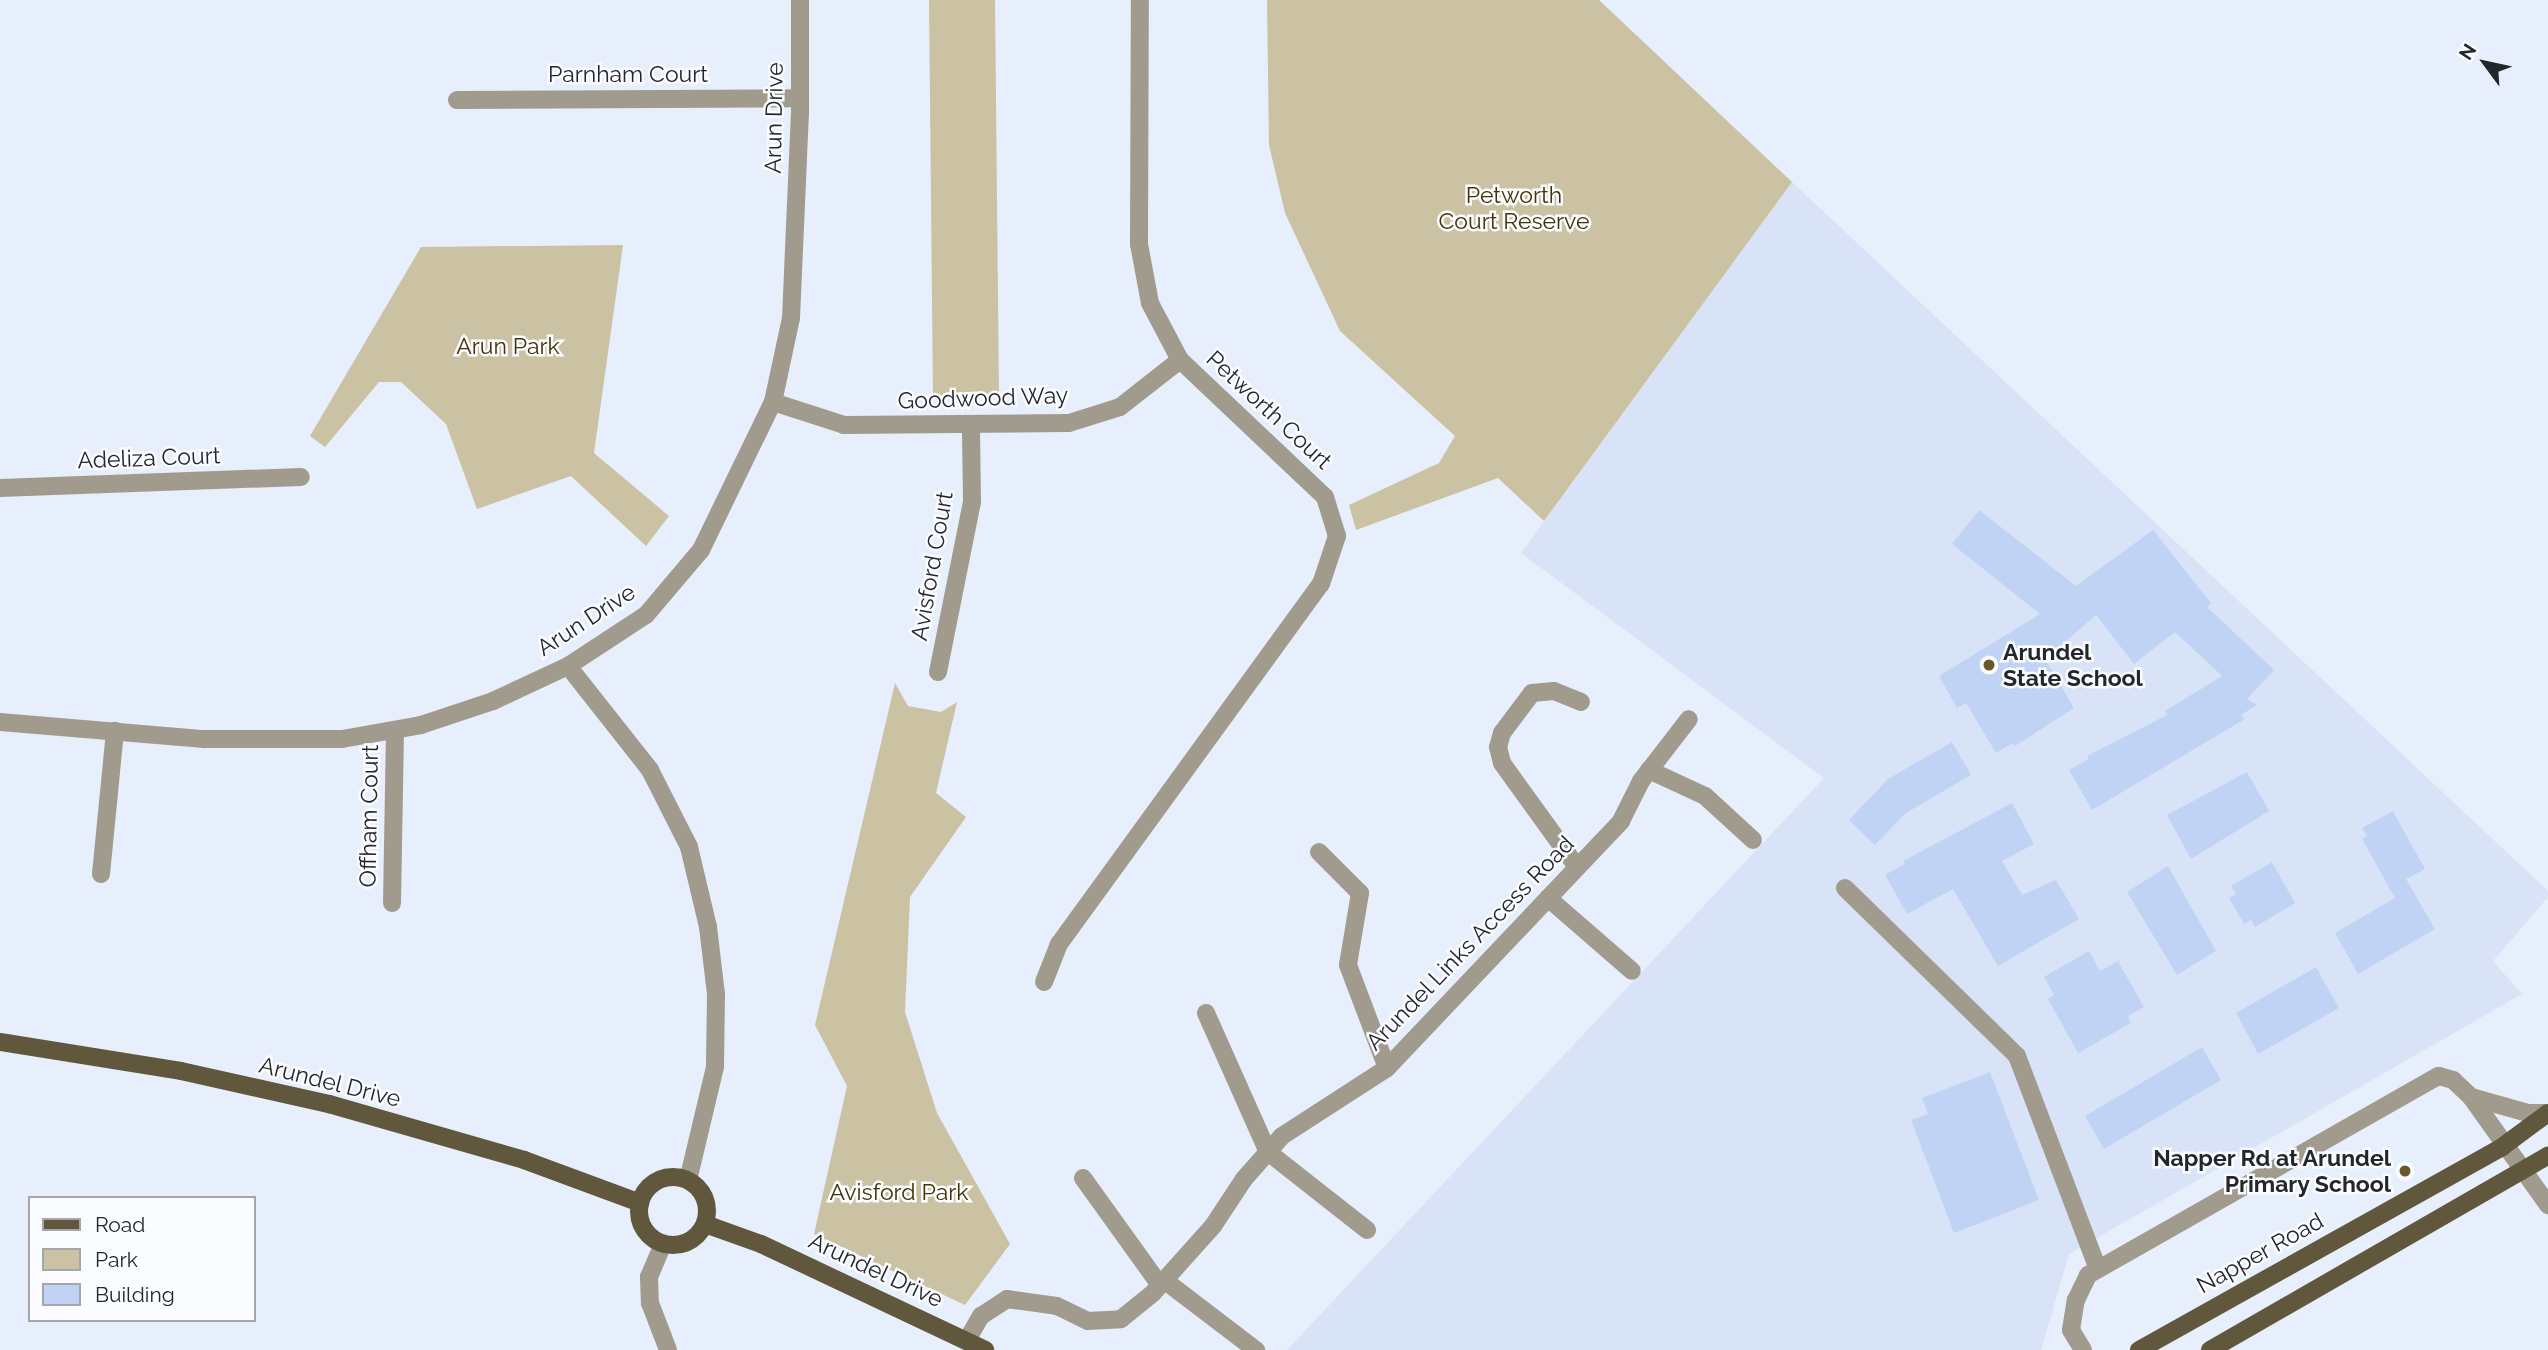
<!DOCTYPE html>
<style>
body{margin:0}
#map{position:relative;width:2548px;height:1350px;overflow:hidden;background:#e7effc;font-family:Raleway,sans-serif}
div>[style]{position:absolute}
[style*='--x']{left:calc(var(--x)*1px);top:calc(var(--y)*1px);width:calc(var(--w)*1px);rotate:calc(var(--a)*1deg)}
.built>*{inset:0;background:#d8e3f7}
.green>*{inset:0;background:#cbc1a3}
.building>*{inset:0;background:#c1d3f4}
.minor>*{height:18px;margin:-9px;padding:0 9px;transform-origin:9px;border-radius:9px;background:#a09b8c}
.major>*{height:18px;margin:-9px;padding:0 9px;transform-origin:9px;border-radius:9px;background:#60573c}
.major>.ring{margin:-9px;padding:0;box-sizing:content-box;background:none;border:18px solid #60573c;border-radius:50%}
.dots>*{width:19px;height:19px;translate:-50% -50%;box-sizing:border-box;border:4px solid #fafcff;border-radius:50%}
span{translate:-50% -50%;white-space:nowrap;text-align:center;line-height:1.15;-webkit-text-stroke:5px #fafcff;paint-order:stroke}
.street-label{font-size:23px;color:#23262b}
.park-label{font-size:23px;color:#413304}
.poi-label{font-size:23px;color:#23262b;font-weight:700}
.left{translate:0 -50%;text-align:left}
.right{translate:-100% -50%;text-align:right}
.legend{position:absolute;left:28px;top:1196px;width:228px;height:126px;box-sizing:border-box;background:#fafcff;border:2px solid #a4a6aa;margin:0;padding:9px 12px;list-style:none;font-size:21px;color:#23262b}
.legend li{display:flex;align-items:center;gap:14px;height:35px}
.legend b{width:35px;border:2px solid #a4a6aa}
.north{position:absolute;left:2450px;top:28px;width:70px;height:70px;-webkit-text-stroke:5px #fafcff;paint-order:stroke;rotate:303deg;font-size:19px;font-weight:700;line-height:28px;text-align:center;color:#23262b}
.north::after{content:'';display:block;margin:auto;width:24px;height:32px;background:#23262b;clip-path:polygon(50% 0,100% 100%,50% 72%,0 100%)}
</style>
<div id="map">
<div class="built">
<div style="clip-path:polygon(1792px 182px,2548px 891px,2548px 897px,2493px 961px,2522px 994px,2069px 1254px,2041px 1350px,1287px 1350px,1824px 778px,1521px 553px)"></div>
</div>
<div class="green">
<div style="clip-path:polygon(929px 0,995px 0,999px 397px,933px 398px)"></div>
<div style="clip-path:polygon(1267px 0,1599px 0,1792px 182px,1544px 521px,1498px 478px,1356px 530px,1349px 505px,1439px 463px,1455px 436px,1340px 331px,1285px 213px,1269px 145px)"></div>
<div style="clip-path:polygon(623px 245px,594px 453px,669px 516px,646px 546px,571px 476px,477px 509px,446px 424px,401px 382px,379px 382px,325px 447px,310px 436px,421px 247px)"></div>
<div style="clip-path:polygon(895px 683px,908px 706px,941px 712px,957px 702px,936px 793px,966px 817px,910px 897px,905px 1012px,937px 1113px,1010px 1244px,965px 1305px,814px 1234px,847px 1086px,815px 1025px)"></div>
</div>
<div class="building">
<div style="clip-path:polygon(1979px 510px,2076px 586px,2153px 530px,2211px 603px,2207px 607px,2274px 670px,2247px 699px,2257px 705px,2241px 715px,2245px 719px,2092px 810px,2069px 770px,2089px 759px,2087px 756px,2167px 715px,2165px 711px,2222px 676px,2175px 632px,2134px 664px,2096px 615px,2045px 659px,2074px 708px,2015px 746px,2013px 743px,1996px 753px,1966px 703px,1957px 708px,1939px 676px,2040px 614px,1952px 544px)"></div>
<div style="clip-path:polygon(1952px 742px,1971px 775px,1906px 813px,1875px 845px,1849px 820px,1888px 779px)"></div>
<div style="clip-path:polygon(2247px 772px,2269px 811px,2191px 859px,2167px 815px)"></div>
<div style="clip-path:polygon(2012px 803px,2034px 844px,2002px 861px,2022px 895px,2056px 880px,2079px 919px,1998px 966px,1953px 889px,1907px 914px,1885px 875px,1905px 864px,1903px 861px)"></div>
<div style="clip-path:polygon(2393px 811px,2425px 869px,2406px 879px,2435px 929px,2358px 974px,2335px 933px,2395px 898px,2362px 839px,2367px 836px,2362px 828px)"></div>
<div style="clip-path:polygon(2272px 862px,2295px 903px,2255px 927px,2251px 920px,2244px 924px,2229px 898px,2236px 894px,2231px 886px)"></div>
<div style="clip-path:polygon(2168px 866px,2216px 951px,2177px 975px,2127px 892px)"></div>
<div style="clip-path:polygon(2089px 951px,2100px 971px,2118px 961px,2144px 1007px,2128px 1016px,2131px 1023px,2078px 1053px,2048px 999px,2054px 995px,2044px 977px)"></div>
<div style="clip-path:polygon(2316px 967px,2339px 1008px,2258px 1054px,2236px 1013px)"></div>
<div style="clip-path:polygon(2202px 1047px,2221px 1080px,2104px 1149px,2085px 1116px)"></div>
<div style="clip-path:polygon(1990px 1072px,2039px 1200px,1954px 1233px,1911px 1120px,1928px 1114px,1922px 1098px)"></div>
</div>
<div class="minor">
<div style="--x:457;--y:100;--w:343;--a:-0.3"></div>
<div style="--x:773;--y:402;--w:75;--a:17.9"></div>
<div style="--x:844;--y:425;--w:225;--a:-0.5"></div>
<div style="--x:1069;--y:423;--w:53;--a:-17.4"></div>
<div style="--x:1120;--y:407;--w:76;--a:-38.1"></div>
<div style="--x:0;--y:488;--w:301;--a:-2.1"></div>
<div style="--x:568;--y:666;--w:132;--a:51.7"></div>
<div style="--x:650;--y:770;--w:86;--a:63.1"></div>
<div style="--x:689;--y:847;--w:82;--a:76.6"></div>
<div style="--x:708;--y:927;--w:67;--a:83.2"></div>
<div style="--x:716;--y:994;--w:73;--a:90.8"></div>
<div style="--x:715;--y:1067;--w:116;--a:103.4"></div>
<div style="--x:938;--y:672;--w:173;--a:-78.7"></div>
<div style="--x:972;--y:502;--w:76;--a:-90.8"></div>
<div style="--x:0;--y:722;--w:205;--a:4.8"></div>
<div style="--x:204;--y:739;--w:138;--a:0"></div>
<div style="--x:342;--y:739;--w:80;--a:-10"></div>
<div style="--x:421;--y:725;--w:76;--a:-18.4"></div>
<div style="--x:493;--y:701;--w:83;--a:-25"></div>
<div style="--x:568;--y:666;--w:93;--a:-33.2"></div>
<div style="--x:646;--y:615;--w:85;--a:-49.8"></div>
<div style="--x:701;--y:550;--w:165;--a:-64.1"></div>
<div style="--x:773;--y:402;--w:86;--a:-77.9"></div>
<div style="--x:791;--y:318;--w:204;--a:-87.5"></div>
<div style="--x:800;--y:114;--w:114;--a:-90"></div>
<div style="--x:1649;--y:770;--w:62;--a:24.9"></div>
<div style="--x:1705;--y:796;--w:65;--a:42.5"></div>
<div style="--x:1319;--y:852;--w:58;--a:45"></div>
<div style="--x:1360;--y:893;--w:73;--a:99.5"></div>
<div style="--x:1348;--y:965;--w:110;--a:69.3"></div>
<div style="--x:1577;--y:867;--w:128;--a:-125.8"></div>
<div style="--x:1502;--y:763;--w:16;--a:-104"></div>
<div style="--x:1498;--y:747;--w:15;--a:-74"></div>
<div style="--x:1502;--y:733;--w:50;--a:-53.1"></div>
<div style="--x:1532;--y:693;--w:22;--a:-5"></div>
<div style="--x:1554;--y:691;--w:29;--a:22"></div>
<div style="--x:101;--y:874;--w:144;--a:-84.4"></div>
<div style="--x:1845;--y:888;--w:240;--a:44.3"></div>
<div style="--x:2017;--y:1056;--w:228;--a:69.2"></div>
<div style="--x:1548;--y:898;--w:111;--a:41"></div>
<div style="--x:392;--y:903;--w:173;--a:-89"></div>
<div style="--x:1044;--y:982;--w:41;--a:-68.5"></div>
<div style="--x:1059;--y:944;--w:445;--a:-54"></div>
<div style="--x:1321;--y:584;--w:51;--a:-71.6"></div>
<div style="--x:1337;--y:536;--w:41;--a:-107.1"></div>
<div style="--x:1325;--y:497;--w:199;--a:-136.6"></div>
<div style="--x:1180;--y:360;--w:64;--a:-117.8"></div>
<div style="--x:1150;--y:303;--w:60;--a:-100.6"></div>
<div style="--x:1139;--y:244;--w:244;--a:-89.8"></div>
<div style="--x:1206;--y:1013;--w:152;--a:66"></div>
<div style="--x:1268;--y:1152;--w:126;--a:38.2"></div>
<div style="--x:2471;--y:1097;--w:59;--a:15.7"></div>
<div style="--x:2528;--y:1113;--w:19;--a:0"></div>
<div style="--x:1083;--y:1178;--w:132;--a:54.3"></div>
<div style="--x:663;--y:1244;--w:36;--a:113"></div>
<div style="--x:649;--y:1277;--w:26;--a:88"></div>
<div style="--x:650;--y:1303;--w:50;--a:69"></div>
<div style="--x:1164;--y:1280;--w:116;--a:37.3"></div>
<div style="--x:967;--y:1340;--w:28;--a:-60"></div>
<div style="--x:981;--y:1316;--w:31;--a:-33"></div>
<div style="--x:1007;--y:1299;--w:50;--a:8"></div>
<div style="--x:1057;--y:1306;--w:34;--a:26"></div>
<div style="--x:1088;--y:1321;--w:33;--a:-3"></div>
<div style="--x:1121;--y:1319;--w:41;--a:-39.1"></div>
<div style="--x:1153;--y:1293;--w:90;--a:-48.2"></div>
<div style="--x:1213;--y:1226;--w:56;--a:-56.6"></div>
<div style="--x:1244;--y:1179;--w:57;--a:-48.5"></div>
<div style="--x:1282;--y:1136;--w:125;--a:-32.9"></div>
<div style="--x:1387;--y:1068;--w:340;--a:-46.5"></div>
<div style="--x:1621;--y:821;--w:45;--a:-63.4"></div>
<div style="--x:1641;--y:781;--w:78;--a:-52.3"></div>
<div style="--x:2083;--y:1350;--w:23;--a:-121"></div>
<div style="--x:2071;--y:1330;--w:30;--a:-81"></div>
<div style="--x:2076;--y:1300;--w:28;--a:-64"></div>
<div style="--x:2088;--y:1275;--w:403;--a:-29.6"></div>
<div style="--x:2439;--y:1076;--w:15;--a:16"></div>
<div style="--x:2453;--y:1080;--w:25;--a:43"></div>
<div style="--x:2471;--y:1097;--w:133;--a:54.5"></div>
</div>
<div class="major">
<div style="--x:0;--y:1042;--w:183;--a:9.1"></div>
<div style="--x:181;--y:1071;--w:152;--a:12.6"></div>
<div style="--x:329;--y:1104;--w:203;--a:16"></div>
<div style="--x:524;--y:1160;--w:124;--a:20.3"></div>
<div class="ring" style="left:639px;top:1177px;width:50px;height:50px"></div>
<div style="--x:705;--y:1224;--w:59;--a:19.7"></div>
<div style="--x:761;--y:1244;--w:248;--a:25.3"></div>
<div style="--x:2139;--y:1350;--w:416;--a:-29.2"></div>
<div style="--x:2502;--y:1147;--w:57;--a:-36.5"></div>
<div style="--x:2210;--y:1350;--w:390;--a:-29.9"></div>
</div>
<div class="dots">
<div style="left:1989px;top:665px;background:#6a5927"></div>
<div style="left:2405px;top:1171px;background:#6a5927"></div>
</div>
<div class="street-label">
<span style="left:628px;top:74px">Parnham Court</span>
<span style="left:774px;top:118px;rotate:-89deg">Arun Drive</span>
<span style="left:983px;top:398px;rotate:-2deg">Goodwood Way</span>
<span style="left:1269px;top:410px;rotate:43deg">Petworth Court</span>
<span style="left:149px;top:458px;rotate:-2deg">Adeliza Court</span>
<span style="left:932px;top:566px;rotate:-80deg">Avisford Court</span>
<span style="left:586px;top:620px;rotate:-33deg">Arun Drive</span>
<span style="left:369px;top:816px;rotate:-89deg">Offham Court</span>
<span style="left:1470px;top:943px;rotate:-46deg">Arundel Links Access Road</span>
<span style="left:330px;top:1082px;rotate:14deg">Arundel Drive</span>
<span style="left:2260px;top:1253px;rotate:-29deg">Napper Road</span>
<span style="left:876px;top:1270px;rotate:25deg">Arundel Drive</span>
</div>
<div class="park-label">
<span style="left:1514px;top:208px">Petworth<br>Court Reserve</span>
<span style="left:508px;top:346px">Arun Park</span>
<span style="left:899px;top:1192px">Avisford Park</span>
</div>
<div class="poi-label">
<span class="left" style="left:2003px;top:665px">Arundel<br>State School</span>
<span class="right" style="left:2391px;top:1171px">Napper Rd at Arundel<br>Primary School</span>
</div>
<ul class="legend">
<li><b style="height:9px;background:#60573c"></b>Road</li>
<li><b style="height:19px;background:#cbc1a3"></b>Park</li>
<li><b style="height:19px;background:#c1d3f4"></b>Building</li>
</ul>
<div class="north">N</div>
</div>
